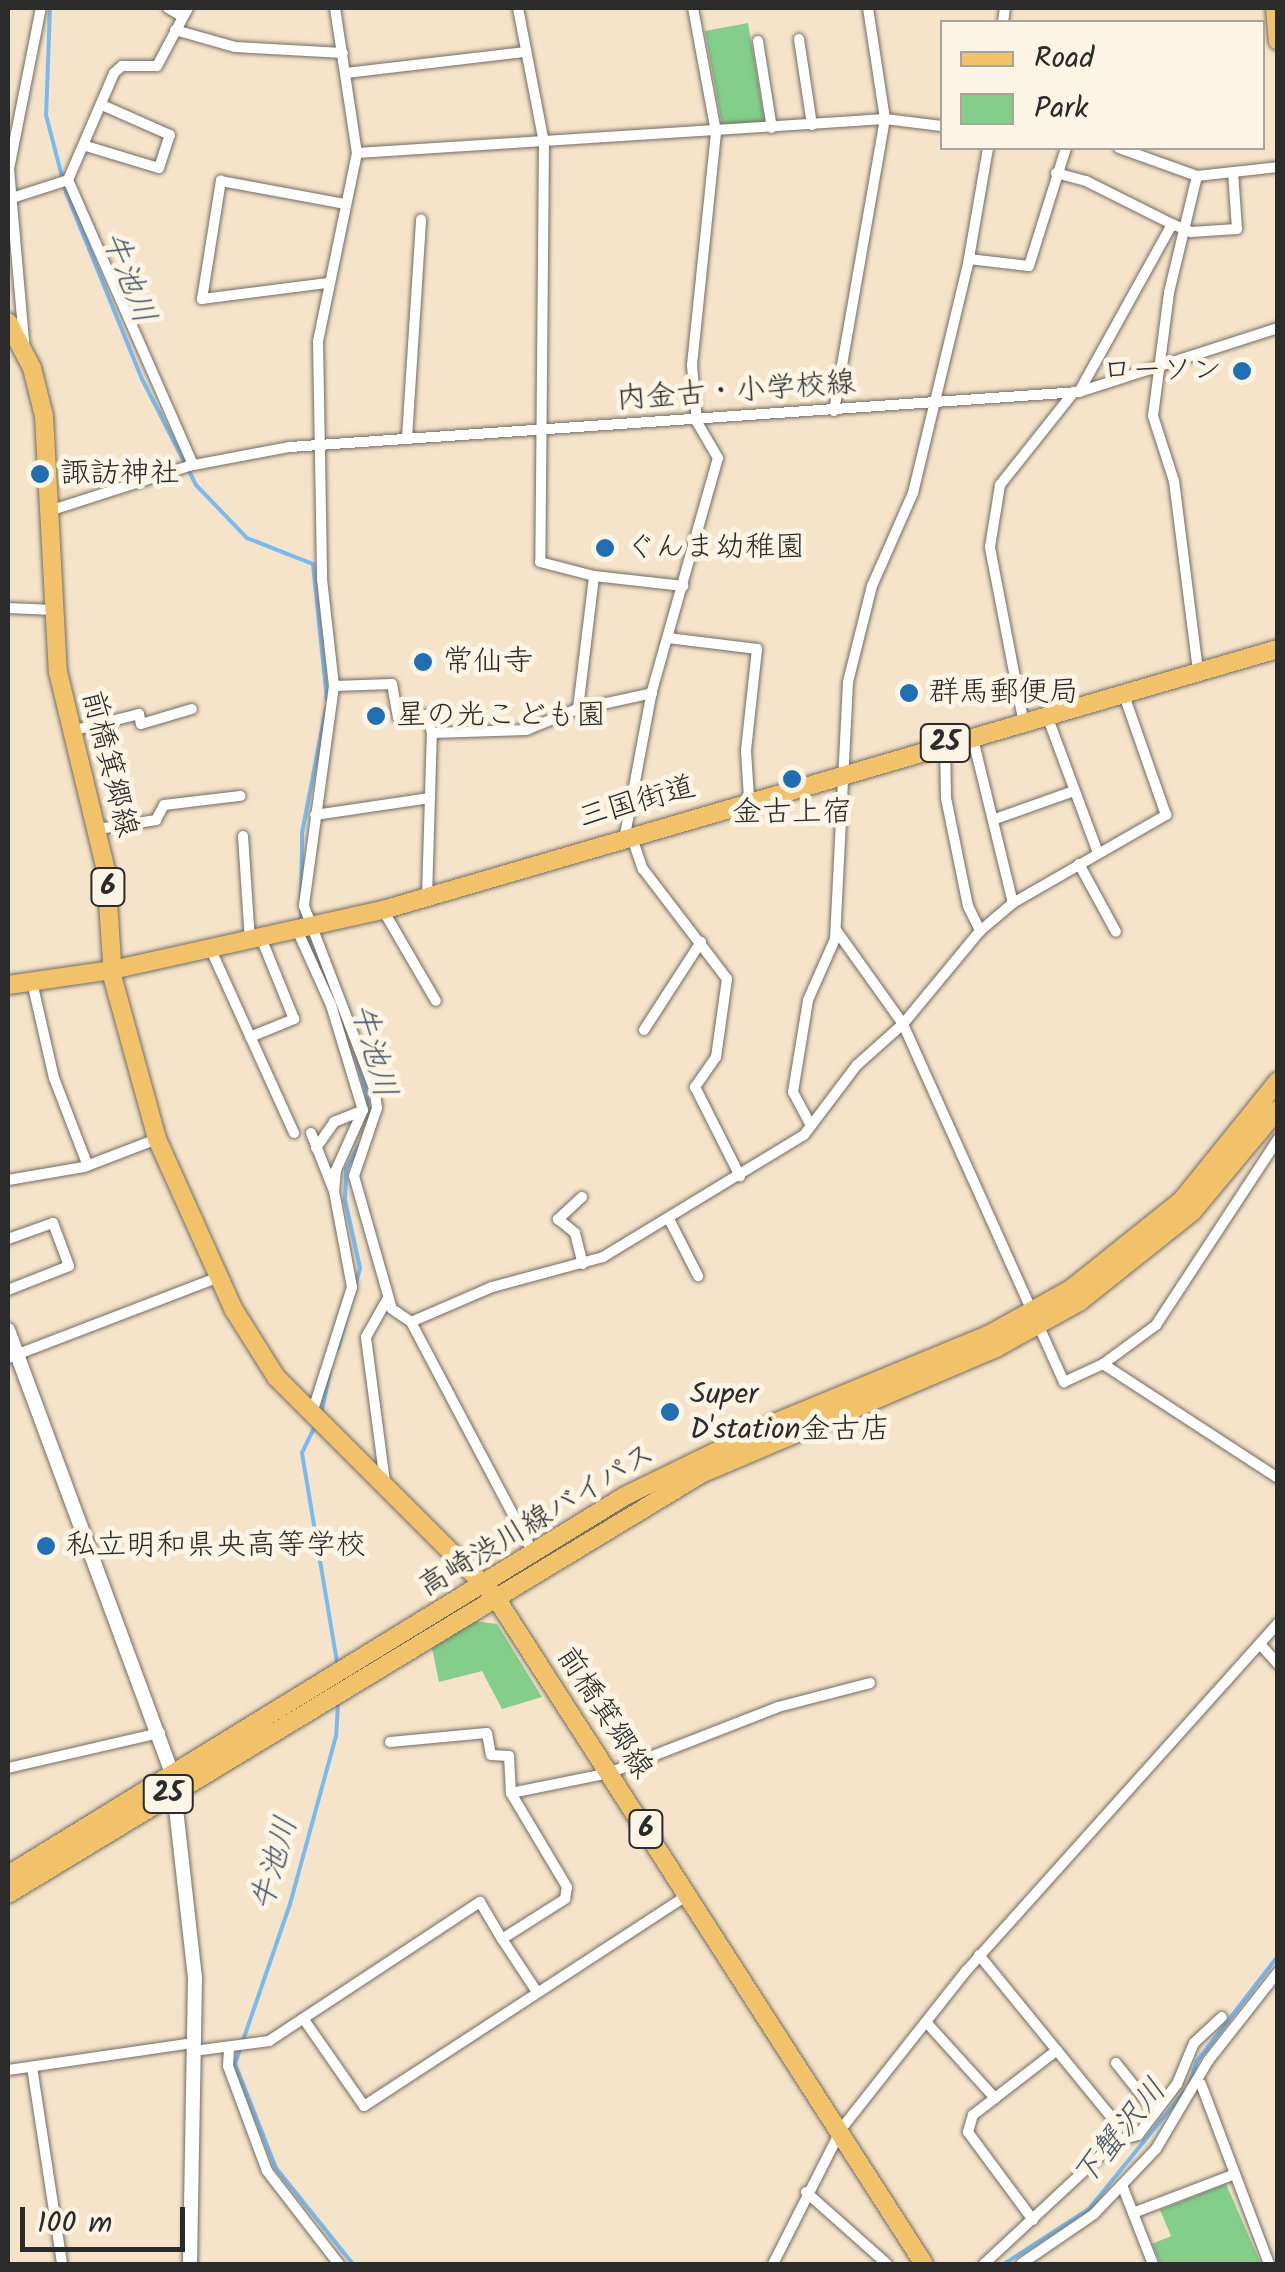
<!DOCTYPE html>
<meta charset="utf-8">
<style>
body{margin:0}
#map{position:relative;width:1285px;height:2272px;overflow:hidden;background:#f6e4ca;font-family:Kalam,"Klee One",sans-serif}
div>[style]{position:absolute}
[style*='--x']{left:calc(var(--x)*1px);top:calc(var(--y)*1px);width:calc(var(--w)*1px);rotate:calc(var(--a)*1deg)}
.green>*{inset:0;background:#84ce8b}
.stream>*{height:4px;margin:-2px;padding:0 2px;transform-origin:2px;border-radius:2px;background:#7bbaef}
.roads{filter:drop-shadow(0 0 2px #726c63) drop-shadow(0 0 2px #726c63)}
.minor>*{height:10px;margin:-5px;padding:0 5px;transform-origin:5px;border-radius:5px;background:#fff}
.tertiary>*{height:14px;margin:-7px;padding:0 7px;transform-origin:7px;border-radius:7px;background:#fff}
.primary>*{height:18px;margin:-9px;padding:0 9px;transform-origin:9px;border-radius:9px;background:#f2c26a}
.dots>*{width:28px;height:28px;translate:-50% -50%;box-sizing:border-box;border:5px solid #fcf5e5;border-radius:50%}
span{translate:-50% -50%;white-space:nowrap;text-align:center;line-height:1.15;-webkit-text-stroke:10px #fcf5e5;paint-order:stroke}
.shield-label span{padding:2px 8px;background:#fcf5e5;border:2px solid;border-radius:8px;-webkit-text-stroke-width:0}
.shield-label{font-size:28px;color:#2b2b2b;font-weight:700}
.poi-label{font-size:30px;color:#2b2b2b}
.right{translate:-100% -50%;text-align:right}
.left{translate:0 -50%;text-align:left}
.street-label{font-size:30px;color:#2b2b2b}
.water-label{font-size:32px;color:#435666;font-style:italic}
.frame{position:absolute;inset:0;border:10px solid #2b2b2b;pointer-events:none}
.legend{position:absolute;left:940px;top:20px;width:325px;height:130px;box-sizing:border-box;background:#fcf5e5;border:2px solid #a8a49b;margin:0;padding:12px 18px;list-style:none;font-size:30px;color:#2b2b2b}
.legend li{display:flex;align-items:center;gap:20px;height:50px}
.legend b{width:50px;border:2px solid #a8a49b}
.scale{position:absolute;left:20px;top:2207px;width:165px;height:45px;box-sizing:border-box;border:5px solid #2b2b2b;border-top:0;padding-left:12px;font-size:30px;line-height:35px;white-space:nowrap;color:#2b2b2b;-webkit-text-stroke:8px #fcf5e5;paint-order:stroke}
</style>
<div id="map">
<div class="green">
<div style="clip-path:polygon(748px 23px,765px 124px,722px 125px,705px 31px)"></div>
<div style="clip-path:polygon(474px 1621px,497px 1624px,542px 1697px,502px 1709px,482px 1671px,439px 1682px,432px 1648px)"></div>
<div style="clip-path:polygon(1226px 2184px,1261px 2264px,1161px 2264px,1152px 2244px,1171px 2236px,1160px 2210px)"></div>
</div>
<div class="stream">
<div style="--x:50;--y:8;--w:107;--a:92.1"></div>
<div style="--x:46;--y:115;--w:80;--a:75.4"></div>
<div style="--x:66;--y:192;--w:202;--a:67.9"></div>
<div style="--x:142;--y:379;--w:119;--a:63"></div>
<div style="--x:196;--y:485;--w:74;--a:46.1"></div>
<div style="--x:247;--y:538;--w:71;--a:21.5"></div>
<div style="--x:313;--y:564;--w:136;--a:84.1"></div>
<div style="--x:301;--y:921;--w:88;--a:-89.3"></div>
<div style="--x:302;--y:833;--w:127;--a:-79.1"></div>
<div style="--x:306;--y:934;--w:51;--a:65.5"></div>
<div style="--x:356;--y:1054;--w:42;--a:75"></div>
<div style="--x:367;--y:1095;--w:28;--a:90"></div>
<div style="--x:338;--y:1348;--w:83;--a:-74.6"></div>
<div style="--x:360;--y:1268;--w:70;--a:-102.4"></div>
<div style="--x:345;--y:1200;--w:31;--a:-88"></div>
<div style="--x:346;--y:1169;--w:26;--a:-61"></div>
<div style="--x:321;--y:1415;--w:45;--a:-78.4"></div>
<div style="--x:316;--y:1424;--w:32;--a:116"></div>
<div style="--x:302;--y:1453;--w:218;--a:80.5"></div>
<div style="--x:338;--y:1702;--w:34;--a:93"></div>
<div style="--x:336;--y:1736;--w:174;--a:105.3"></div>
<div style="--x:290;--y:1904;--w:169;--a:109"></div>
<div style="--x:235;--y:2064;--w:112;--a:68.5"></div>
<div style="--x:276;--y:2168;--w:123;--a:51.3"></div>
<div style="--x:1190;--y:2082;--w:22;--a:-72"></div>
<div style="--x:1197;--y:2061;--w:133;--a:-52.4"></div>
<div style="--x:1004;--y:2264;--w:101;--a:-32.9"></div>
<div style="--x:1089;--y:2209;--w:152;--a:-50.9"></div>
</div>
<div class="roads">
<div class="minor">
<div style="--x:168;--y:8;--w:17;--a:31"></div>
<div style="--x:335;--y:8;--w:147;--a:81.4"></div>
<div style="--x:357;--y:153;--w:192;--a:101.7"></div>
<div style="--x:318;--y:341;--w:238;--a:89"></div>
<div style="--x:322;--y:579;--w:108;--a:83.6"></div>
<div style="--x:334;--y:686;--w:222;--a:97.8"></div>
<div style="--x:304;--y:906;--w:195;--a:69"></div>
<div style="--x:374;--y:1088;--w:20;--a:81"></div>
<div style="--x:377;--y:1108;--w:72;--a:108.7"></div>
<div style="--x:354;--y:1176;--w:138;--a:74.1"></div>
<div style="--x:392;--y:1309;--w:23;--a:34"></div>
<div style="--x:411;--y:1322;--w:88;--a:-23.4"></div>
<div style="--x:492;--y:1287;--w:115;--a:-15.1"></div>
<div style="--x:603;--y:1257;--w:235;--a:-31.3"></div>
<div style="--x:804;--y:1135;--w:88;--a:-52.9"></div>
<div style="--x:857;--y:1065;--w:62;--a:-41.7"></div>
<div style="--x:903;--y:1024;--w:121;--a:-50.4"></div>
<div style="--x:980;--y:931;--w:43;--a:-40.3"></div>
<div style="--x:1013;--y:903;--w:177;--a:-29.9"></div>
<div style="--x:1166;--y:815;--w:130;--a:-109.3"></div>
<div style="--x:518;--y:8;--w:137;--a:79.1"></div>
<div style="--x:544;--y:143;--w:419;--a:90.5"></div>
<div style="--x:540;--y:562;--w:56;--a:14.5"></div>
<div style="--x:594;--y:576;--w:90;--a:6.4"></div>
<div style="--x:1003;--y:22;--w:14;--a:-82"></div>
<div style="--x:175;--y:30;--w:62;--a:15.8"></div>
<div style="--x:235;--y:47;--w:108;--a:3.2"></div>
<div style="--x:799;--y:39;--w:87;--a:81.4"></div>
<div style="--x:758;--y:41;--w:88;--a:80.9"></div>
<div style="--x:346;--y:73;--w:181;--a:-6.7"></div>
<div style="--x:86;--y:146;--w:76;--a:16.8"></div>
<div style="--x:159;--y:168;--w:35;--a:-72"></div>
<div style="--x:170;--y:135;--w:74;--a:-156.2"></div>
<div style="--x:1119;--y:148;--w:83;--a:19.7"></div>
<div style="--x:1197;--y:176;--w:81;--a:-6.3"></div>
<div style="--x:357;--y:153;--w:529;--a:-3.68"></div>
<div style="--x:885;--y:119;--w:57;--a:7"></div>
<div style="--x:1056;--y:173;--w:31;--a:15"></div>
<div style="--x:1086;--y:181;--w:96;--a:26.6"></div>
<div style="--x:1197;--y:176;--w:120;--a:103.5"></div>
<div style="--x:1169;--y:293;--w:124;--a:97.4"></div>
<div style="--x:1153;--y:416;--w:68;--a:72.1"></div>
<div style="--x:1174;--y:481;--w:191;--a:82.8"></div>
<div style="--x:68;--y:180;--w:311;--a:66.3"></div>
<div style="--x:9;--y:199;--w:62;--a:-17.9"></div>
<div style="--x:68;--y:180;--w:116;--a:-66.7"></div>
<div style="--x:114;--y:73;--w:11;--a:-41"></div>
<div style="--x:122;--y:66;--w:35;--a:0"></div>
<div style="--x:157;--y:66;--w:66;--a:-61.9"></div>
<div style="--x:969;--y:259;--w:60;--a:6.7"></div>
<div style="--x:1029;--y:266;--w:124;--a:-72.6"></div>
<div style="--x:327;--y:283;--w:126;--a:172.7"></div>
<div style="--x:202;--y:299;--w:120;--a:-80.9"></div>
<div style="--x:221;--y:181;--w:126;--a:10.5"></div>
<div style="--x:25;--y:352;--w:184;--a:-95"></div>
<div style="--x:9;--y:169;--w:164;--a:-78.8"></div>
<div style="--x:1079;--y:392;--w:192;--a:-61"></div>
<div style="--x:1172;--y:224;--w:21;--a:23"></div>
<div style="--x:1191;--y:232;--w:46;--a:-3.7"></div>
<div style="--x:1237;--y:229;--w:57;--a:-94"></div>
<div style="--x:834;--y:411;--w:296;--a:-80.1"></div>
<div style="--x:885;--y:119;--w:112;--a:-98.7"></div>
<div style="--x:407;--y:438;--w:219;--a:-86.3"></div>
<div style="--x:49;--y:511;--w:147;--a:-17.8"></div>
<div style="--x:189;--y:466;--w:103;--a:-10.7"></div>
<div style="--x:290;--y:447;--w:791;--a:-3.99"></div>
<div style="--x:1079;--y:392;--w:209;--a:-17.8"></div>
<div style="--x:8;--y:608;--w:45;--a:2.5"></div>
<div style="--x:668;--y:638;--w:90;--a:7"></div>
<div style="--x:757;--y:649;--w:103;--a:96.2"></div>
<div style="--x:746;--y:751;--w:48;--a:86.4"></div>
<div style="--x:334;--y:686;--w:58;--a:-2"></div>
<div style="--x:392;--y:684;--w:34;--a:80"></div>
<div style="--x:398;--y:717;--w:29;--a:-4"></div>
<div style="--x:427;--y:715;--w:19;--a:74"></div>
<div style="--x:578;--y:709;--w:134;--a:-83.1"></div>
<div style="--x:1046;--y:713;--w:149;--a:69.6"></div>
<div style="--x:1023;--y:719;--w:175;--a:-100.9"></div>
<div style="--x:990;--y:547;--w:63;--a:-80.8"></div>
<div style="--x:1000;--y:485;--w:119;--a:-51.5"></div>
<div style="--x:71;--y:731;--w:70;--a:-14"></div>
<div style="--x:139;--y:714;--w:10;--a:79"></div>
<div style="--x:141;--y:724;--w:53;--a:-16.4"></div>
<div style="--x:972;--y:735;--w:173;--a:76.3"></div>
<div style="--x:945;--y:744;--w:54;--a:88.9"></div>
<div style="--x:946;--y:798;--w:110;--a:78.5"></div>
<div style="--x:968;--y:906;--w:28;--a:64"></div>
<div style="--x:315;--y:815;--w:116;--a:-8.4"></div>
<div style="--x:995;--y:819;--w:84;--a:-19.5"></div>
<div style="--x:98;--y:829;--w:59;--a:-8.8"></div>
<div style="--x:156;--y:820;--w:17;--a:-62"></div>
<div style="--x:164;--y:805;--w:77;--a:-6.8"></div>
<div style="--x:625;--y:835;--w:147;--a:-79.4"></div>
<div style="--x:652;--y:691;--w:242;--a:-74.2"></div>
<div style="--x:718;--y:458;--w:42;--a:-120.3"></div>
<div style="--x:697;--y:422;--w:57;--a:-95"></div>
<div style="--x:692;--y:365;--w:234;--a:-84.1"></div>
<div style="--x:716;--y:132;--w:126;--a:-100.5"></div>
<div style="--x:631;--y:835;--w:36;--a:71"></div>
<div style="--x:643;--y:869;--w:138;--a:52.6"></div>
<div style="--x:727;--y:979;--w:79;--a:98"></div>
<div style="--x:716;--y:1057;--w:37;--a:125"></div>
<div style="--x:695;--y:1087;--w:100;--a:63.2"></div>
<div style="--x:243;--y:836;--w:105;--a:86.2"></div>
<div style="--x:1079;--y:864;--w:77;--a:61.4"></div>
<div style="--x:427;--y:897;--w:164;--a:-88.3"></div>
<div style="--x:432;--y:733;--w:94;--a:-1.8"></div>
<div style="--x:526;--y:730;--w:53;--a:-22.2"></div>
<div style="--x:575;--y:710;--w:79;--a:-12.4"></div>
<div style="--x:383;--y:910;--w:105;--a:59.8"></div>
<div style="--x:836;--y:930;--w:115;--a:54.5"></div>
<div style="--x:903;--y:1024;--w:393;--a:65.8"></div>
<div style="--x:1064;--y:1382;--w:43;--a:-24.8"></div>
<div style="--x:1103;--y:1364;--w:66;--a:-36.3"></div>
<div style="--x:1156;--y:1325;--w:222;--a:-56.7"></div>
<div style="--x:298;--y:932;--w:80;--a:65.7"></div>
<div style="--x:331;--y:1005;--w:110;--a:73.1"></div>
<div style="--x:363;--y:1110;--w:66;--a:114.2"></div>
<div style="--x:336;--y:1170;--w:21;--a:95"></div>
<div style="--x:334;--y:1191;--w:98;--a:79.4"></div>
<div style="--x:352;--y:1287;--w:132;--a:107.6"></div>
<div style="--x:211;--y:950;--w:201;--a:65.6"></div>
<div style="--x:32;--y:982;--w:98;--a:77.1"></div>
<div style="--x:54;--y:1078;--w:94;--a:68.9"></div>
<div style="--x:644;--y:1030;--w:105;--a:-57.1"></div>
<div style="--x:250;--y:1037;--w:48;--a:-22.2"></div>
<div style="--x:294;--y:1019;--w:85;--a:-112.1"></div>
<div style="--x:809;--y:1122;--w:34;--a:-118"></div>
<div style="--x:793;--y:1092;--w:93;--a:-80.7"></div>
<div style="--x:808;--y:1000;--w:67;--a:-66.1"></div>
<div style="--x:835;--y:939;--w:257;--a:-87.1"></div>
<div style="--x:848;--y:682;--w:99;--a:-76"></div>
<div style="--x:872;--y:586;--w:102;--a:-66.2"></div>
<div style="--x:913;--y:493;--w:236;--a:-76.5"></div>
<div style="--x:968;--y:264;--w:118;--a:-80.2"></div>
<div style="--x:311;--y:1133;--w:62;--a:68.4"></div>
<div style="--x:316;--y:1148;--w:32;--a:-55"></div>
<div style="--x:334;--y:1122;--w:31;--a:-22"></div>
<div style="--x:8;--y:1180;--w:77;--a:-9.7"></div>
<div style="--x:84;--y:1167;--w:78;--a:-21"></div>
<div style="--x:582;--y:1197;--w:33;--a:137"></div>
<div style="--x:558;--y:1219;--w:22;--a:39"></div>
<div style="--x:575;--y:1233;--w:32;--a:76"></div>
<div style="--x:670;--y:1221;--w:62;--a:63"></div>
<div style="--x:8;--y:1239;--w:48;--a:-19.6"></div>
<div style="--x:53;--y:1223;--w:46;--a:69.6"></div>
<div style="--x:69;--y:1266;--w:66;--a:158.5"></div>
<div style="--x:411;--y:1322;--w:259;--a:62.1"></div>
<div style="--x:8;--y:1358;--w:226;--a:-21"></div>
<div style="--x:1103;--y:1364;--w:209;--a:33.1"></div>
<div style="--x:385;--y:1482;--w:146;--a:-97.5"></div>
<div style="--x:366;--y:1337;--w:45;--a:-60.6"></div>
<div style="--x:1260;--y:1644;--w:27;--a:48"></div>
<div style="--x:390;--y:1742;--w:97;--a:-5.3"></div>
<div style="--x:487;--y:1733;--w:22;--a:80"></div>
<div style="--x:491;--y:1755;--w:18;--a:3"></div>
<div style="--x:509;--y:1756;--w:37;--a:87"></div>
<div style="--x:8;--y:1768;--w:156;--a:-13"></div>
<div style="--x:502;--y:1939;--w:64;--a:56.6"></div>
<div style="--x:979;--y:1955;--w:218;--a:50.8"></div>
<div style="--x:1117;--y:2124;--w:20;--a:101"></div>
<div style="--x:1113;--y:2144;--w:176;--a:137.1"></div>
<div style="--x:305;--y:2021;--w:103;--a:55.2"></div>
<div style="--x:364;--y:2106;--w:388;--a:-33.1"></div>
<div style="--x:926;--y:2022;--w:103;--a:47.8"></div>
<div style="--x:229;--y:2048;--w:18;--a:93"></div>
<div style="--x:228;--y:2066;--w:112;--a:69.6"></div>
<div style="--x:267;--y:2171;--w:118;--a:52.3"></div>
<div style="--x:194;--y:2051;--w:76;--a:-7.6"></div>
<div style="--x:269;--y:2041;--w:253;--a:-33.4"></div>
<div style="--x:480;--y:1902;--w:43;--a:59.3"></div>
<div style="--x:502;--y:1939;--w:75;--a:-32.4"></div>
<div style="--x:565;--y:1899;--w:12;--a:-81"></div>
<div style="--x:567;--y:1887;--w:109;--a:-120.8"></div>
<div style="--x:511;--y:1793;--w:100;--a:-11.5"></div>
<div style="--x:609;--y:1773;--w:181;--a:-21.3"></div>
<div style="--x:778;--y:1707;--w:95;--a:-14.6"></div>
<div style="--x:1116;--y:2063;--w:63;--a:51.5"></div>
<div style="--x:32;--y:2067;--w:199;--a:81.3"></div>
<div style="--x:8;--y:2070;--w:188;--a:-8.3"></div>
<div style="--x:1201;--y:2084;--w:192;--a:69.3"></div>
<div style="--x:1114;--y:2141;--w:25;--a:-14"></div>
<div style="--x:1138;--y:2135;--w:64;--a:-52.6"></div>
<div style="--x:1177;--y:2084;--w:44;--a:-67.5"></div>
<div style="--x:1194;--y:2043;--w:38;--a:-43"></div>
<div style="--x:1122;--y:2185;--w:85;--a:68.6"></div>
<div style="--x:806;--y:2192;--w:108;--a:41.6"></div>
<div style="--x:1133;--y:2213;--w:109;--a:-20.9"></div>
<div style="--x:1033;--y:2220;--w:109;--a:-126.5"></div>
<div style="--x:968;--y:2132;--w:18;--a:-74"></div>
<div style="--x:973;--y:2115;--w:106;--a:-37.7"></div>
<div style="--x:773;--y:2264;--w:153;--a:-63.1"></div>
<div style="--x:842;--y:2128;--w:201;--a:-51.7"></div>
<div style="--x:967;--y:1970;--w:466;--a:-48.1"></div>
<div style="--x:1021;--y:2264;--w:88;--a:-34.4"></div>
<div style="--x:1094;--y:2214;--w:90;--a:-46.4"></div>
<div style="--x:1156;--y:2149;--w:102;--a:-59.4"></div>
<div style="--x:1208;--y:2061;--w:113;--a:-51.8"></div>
</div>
<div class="tertiary">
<div style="--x:8;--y:1330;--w:472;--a:69.7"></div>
<div style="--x:172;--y:1773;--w:206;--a:83.6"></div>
<div style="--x:195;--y:1978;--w:286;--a:91"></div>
</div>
<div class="primary">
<div style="--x:1275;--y:8;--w:33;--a:85"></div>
<div style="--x:8;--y:322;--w:52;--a:62.4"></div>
<div style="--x:32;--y:368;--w:49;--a:76"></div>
<div style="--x:44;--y:416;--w:256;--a:86.9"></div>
<div style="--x:58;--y:672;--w:204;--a:76.4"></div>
<div style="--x:106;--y:870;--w:109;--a:86.3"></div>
<div style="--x:113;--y:979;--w:166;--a:74.6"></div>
<div style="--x:157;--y:1139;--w:188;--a:65.8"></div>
<div style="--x:234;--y:1310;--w:79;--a:57.9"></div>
<div style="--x:276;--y:1377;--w:308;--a:45"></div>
<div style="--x:494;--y:1595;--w:795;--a:57.27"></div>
<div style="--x:8;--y:985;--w:105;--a:-8.2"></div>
<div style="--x:112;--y:970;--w:278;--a:-12.5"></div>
<div style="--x:383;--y:910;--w:932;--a:-16.26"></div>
<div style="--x:8;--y:1875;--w:724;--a:-31.56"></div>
<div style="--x:625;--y:1496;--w:169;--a:-26"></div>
<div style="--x:777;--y:1422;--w:230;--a:-22.4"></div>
<div style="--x:990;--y:1334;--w:93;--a:-29.1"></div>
<div style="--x:1071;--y:1289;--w:142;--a:-38.7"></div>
<div style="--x:1182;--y:1200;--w:153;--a:-51.1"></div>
<div style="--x:8;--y:1894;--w:810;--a:-31.22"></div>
<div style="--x:701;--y:1474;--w:321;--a:-23.1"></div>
<div style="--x:996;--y:1348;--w:95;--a:-29"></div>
<div style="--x:1079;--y:1302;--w:144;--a:-38.5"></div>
<div style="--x:1192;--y:1212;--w:134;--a:-50.1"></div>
</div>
</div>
<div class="dots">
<div style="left:1242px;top:371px;background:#1f6fb2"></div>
<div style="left:40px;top:474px;background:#1f6fb2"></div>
<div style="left:605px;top:548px;background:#1f6fb2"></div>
<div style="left:423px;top:662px;background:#1f6fb2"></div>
<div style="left:909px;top:693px;background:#1f6fb2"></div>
<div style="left:376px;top:716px;background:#1f6fb2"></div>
<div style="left:792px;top:779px;background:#1f6fb2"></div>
<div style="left:670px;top:1412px;background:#1f6fb2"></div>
<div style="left:46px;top:1546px;background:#1f6fb2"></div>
</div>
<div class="shield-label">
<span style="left:945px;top:743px">25</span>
<span style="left:108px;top:887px">6</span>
<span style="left:168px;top:1794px">25</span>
<span style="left:646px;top:1829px">6</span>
</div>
<div class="poi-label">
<span class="right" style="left:1222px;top:371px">ローソン</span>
<span class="left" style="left:60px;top:474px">諏訪神社</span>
<span class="left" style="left:625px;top:548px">ぐんま幼稚園</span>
<span class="left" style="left:443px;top:662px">常仙寺</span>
<span class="left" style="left:929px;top:693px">群馬郵便局</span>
<span class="left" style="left:396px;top:716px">星の光こども園</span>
<span style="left:792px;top:813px">金古上宿</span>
<span class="left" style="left:690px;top:1412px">Super<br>D'station金古店</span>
<span class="left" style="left:66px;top:1546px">私立明和県央高等学校</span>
</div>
<div class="street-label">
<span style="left:736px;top:392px;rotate:-4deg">内金古・小学校線</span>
<span style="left:109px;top:764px;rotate:76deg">前橋箕郷線</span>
<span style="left:637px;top:803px;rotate:-16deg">三国街道</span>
<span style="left:537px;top:1521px;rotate:-31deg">高崎渋川線バイパス</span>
<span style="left:604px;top:1713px;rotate:57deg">前橋箕郷線</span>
</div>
<div class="water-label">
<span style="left:127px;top:278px;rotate:69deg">牛池川</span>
<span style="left:372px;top:1051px;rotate:75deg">牛池川</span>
<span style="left:276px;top:1864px;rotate:-74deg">牛池川</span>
<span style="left:1121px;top:2134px;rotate:-51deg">下蟹沢川</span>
</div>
<div class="frame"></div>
<ul class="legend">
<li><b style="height:12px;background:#f2c26a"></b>Road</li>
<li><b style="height:28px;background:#84ce8b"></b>Park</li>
</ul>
<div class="scale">100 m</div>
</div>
